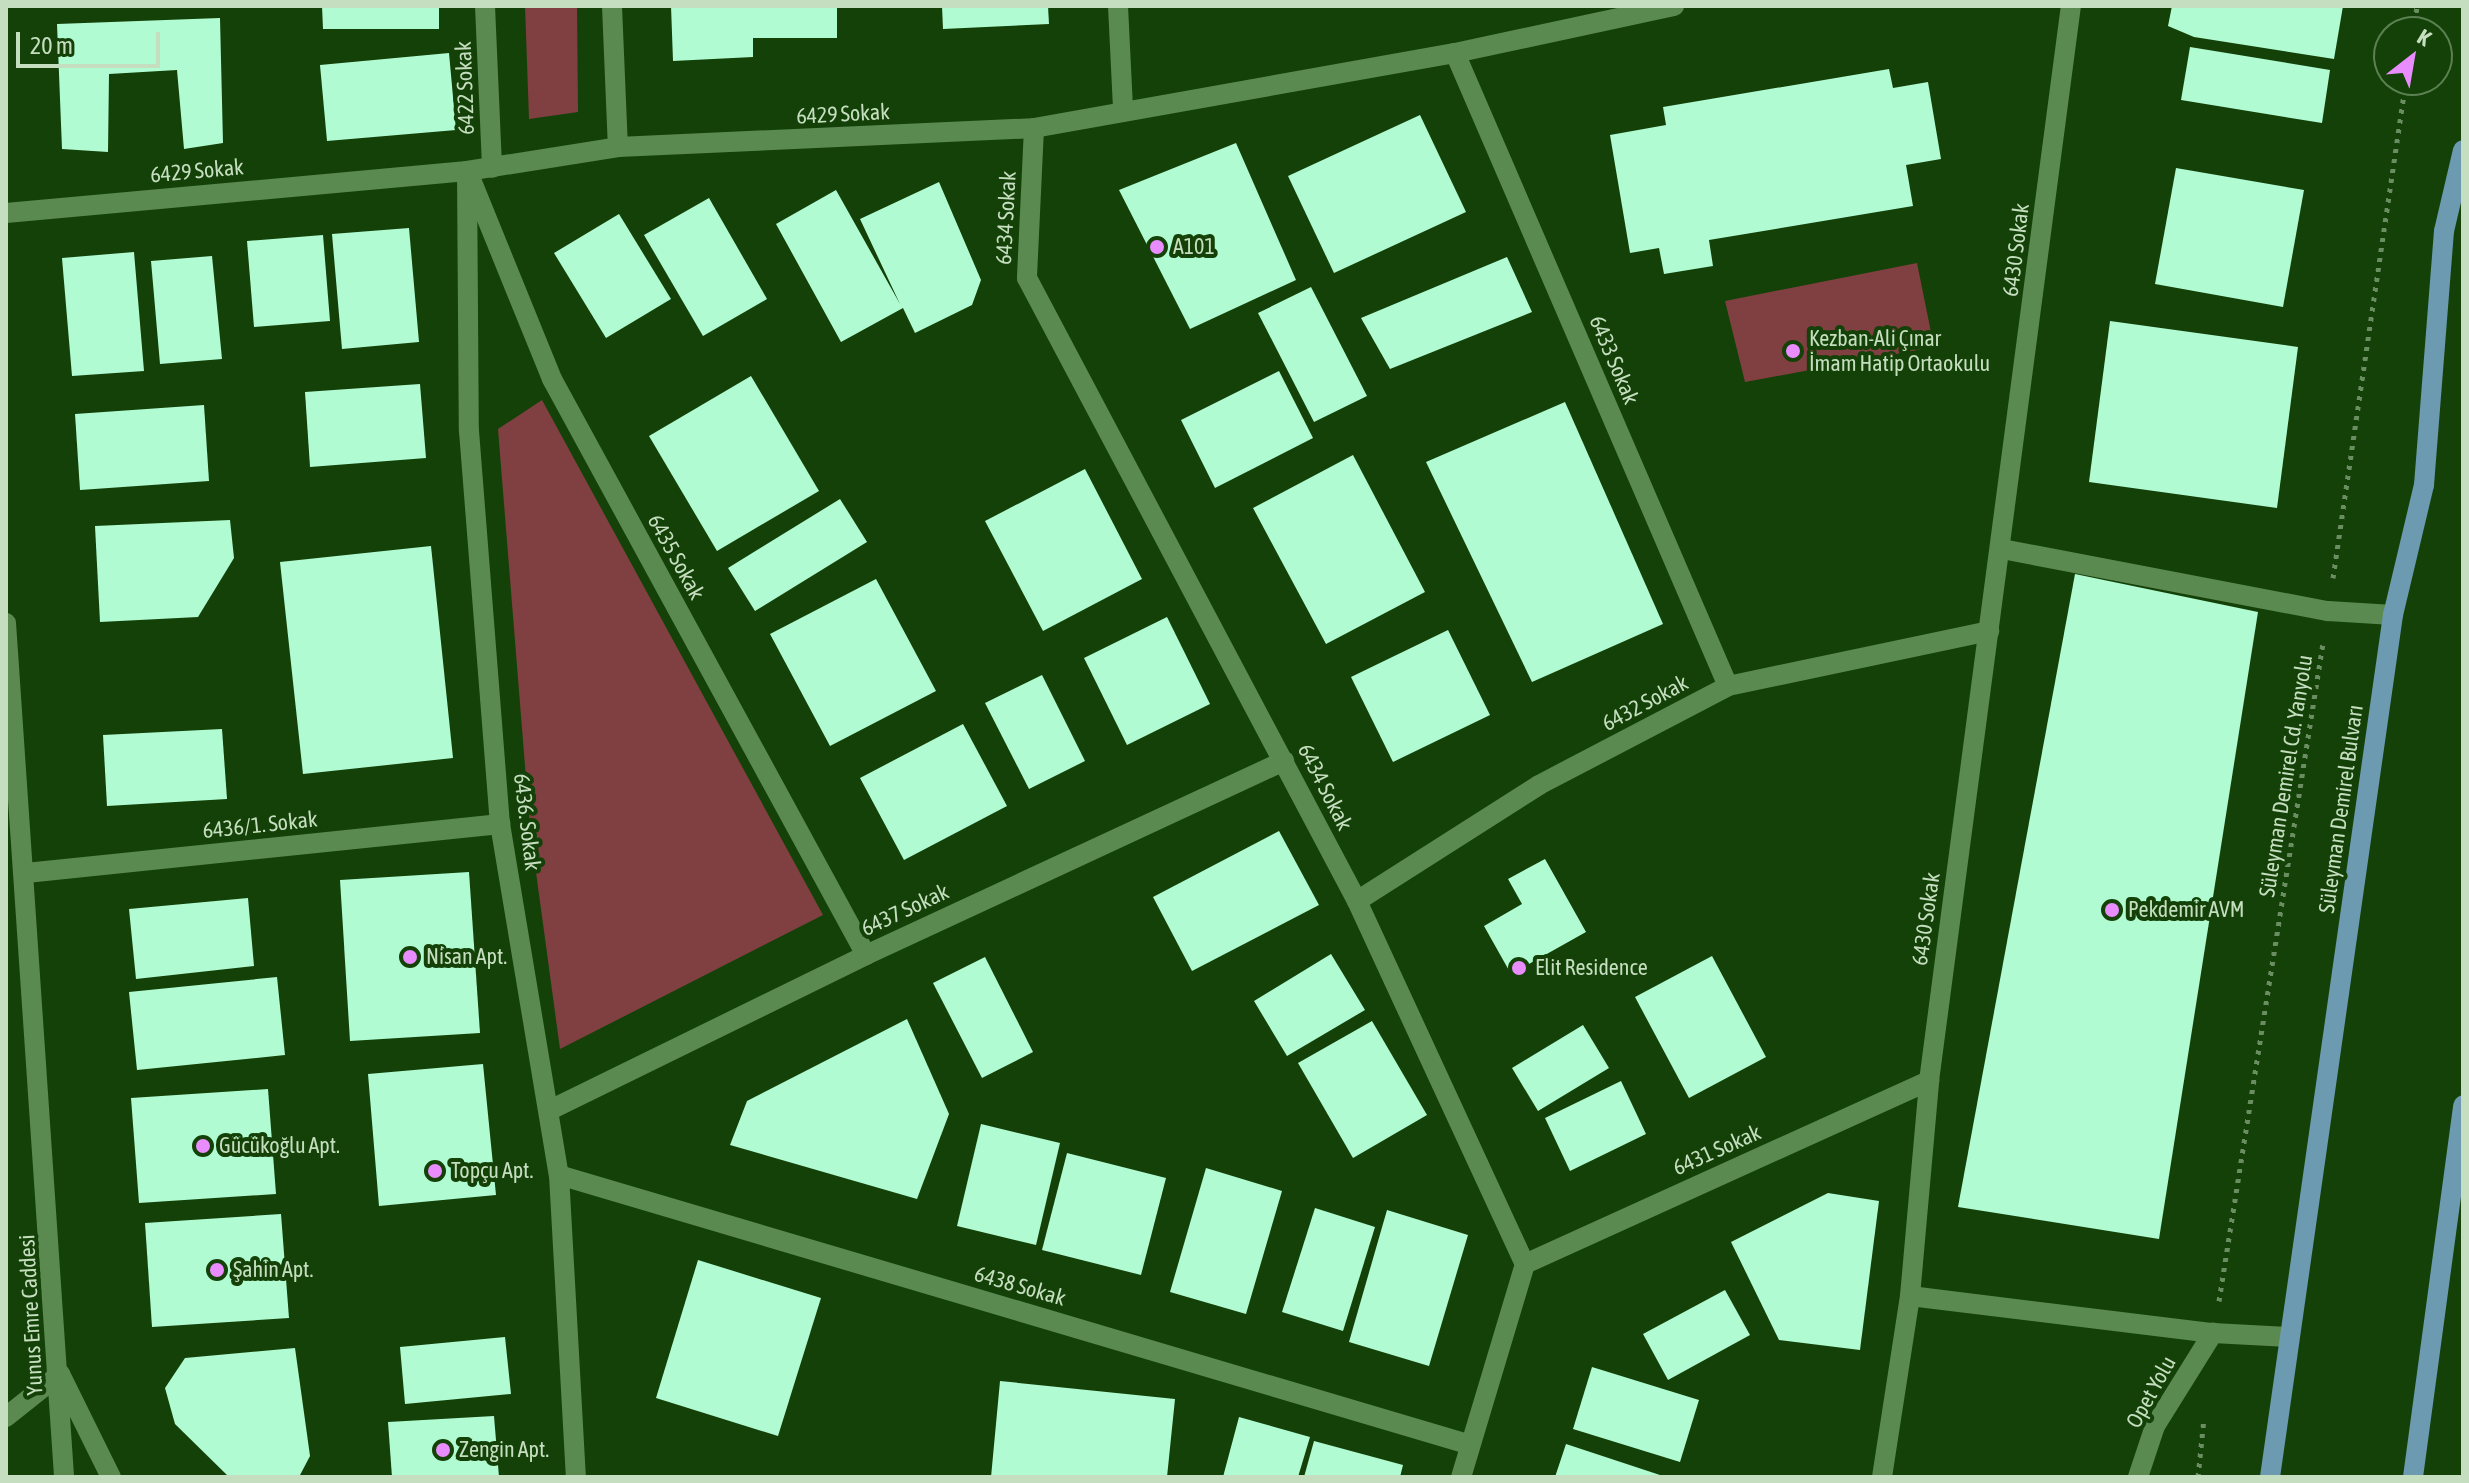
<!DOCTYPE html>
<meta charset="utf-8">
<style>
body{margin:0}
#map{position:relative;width:2469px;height:1483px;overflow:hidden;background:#144108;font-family:"Asap Condensed",sans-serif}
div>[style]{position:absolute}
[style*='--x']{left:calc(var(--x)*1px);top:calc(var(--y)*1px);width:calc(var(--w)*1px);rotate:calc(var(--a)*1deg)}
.green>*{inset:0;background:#803f41}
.building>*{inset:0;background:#b1fbd3}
.path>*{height:5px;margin-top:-2.5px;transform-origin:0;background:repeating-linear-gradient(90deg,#6a8d61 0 4px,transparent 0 10px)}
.minor>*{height:20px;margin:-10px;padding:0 10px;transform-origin:10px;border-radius:10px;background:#5b8a51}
.major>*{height:20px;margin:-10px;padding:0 10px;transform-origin:10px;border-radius:10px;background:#6b9ab1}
.dots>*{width:22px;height:22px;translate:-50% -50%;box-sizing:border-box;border:4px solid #144108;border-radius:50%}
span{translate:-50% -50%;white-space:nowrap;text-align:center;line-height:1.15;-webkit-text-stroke:8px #144108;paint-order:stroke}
.street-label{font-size:22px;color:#c5debf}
.poi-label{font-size:22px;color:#c5debf}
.left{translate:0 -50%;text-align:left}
.frame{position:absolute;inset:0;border:8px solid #c5debf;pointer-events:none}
.north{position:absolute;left:2373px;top:16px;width:80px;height:80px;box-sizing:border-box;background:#144108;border:2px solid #5b8051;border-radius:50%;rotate:31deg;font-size:22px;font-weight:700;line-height:32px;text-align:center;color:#c5debf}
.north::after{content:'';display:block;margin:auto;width:28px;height:36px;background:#e98dfe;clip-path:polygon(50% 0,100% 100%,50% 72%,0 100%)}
.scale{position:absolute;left:16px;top:32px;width:144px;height:36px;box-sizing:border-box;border:4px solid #c5debf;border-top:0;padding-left:10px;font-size:24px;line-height:28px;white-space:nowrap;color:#c5debf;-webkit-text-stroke:6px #144108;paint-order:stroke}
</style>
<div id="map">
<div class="green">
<div style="clip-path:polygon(525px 6px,577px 6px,578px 112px,529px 119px)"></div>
<div style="clip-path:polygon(1917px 263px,1934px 347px,1745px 382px,1725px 301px)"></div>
<div style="clip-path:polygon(542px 400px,823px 915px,560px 1049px,530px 828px,498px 429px)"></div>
</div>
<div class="building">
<div style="clip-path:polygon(322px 6px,439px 6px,439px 29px,323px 29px)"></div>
<div style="clip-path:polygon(671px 6px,837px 6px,837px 38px,753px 38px,753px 57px,673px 61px)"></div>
<div style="clip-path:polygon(942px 6px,1048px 6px,1049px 24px,943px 29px)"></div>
<div style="clip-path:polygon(2172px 6px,2343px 6px,2334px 59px,2194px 37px,2168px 26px)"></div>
<div style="clip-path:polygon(220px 18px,223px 143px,184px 149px,177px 70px,109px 74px,108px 152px,62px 149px,57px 24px)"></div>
<div style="clip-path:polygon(2190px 47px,2330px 70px,2322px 123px,2181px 100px)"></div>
<div style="clip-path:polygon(449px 53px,456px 130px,327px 141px,320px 65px)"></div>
<div style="clip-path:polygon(1889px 69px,1893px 88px,1928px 82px,1941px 159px,1906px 165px,1913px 206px,1709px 240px,1713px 266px,1664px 274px,1659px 248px,1630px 253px,1610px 135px,1666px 125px,1663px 107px)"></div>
<div style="clip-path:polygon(1420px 115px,1466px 212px,1334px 273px,1288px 176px)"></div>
<div style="clip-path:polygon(1236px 143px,1296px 280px,1190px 329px,1119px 190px)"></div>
<div style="clip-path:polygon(2176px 168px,2304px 190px,2283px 307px,2155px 284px)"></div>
<div style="clip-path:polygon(939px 182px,981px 280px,972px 305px,915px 333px,903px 308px,841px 342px,776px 224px,836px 190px,900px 304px,860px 219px)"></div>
<div style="clip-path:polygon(709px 198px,767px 299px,703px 336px,644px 235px)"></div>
<div style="clip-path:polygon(619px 214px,671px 299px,606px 338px,554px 253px)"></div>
<div style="clip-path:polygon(409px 228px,419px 342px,342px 349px,332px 234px)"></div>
<div style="clip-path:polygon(323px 235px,330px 321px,254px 327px,247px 241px)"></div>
<div style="clip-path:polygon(134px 252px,144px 371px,72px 376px,62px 258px)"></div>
<div style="clip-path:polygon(212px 256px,222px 359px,160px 364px,151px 261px)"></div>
<div style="clip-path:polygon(1507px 257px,1532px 312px,1390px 369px,1361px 318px)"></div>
<div style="clip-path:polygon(1311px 287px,1367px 396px,1314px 422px,1258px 313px)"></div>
<div style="clip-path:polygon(2110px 321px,2298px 347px,2277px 508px,2089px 482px)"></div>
<div style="clip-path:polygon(1279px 371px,1313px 438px,1215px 488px,1181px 420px)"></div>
<div style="clip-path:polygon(751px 376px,819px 491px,717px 551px,649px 436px)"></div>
<div style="clip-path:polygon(420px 384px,426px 458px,310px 467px,305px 392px)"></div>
<div style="clip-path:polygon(1565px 402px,1663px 624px,1532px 682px,1426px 462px)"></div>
<div style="clip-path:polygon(204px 405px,209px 481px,80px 490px,75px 414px)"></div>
<div style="clip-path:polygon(1353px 455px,1425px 592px,1326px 644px,1253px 508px)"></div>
<div style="clip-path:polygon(1085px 469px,1142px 579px,1043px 631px,985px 521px)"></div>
<div style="clip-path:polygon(840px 499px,867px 542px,755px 611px,728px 568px)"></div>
<div style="clip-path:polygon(230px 520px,234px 558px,198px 617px,100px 622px,95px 526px)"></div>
<div style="clip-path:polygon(431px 546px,453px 758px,303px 774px,280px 562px)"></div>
<div style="clip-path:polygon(2075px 574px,2258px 612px,2159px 1239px,1958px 1207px)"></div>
<div style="clip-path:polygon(876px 579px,936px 691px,830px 746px,770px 634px)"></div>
<div style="clip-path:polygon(1167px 617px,1210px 704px,1127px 745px,1084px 658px)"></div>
<div style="clip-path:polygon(1448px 630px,1490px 715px,1393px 762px,1351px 677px)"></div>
<div style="clip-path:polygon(1042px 675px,1085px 761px,1029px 789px,985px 703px)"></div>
<div style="clip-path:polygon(963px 724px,1007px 806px,904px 860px,860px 778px)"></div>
<div style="clip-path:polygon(222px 729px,227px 799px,107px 806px,103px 735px)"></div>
<div style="clip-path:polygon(1279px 831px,1319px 905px,1192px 971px,1153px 897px)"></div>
<div style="clip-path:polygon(1545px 859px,1586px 932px,1511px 974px,1484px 926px,1522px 904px,1508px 879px)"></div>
<div style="clip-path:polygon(469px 872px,480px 1033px,350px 1041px,340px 880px)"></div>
<div style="clip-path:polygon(248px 898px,254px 966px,136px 979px,129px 909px)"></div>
<div style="clip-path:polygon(1331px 954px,1365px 1010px,1287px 1056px,1254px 1001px)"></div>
<div style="clip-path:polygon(1712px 956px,1766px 1057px,1689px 1098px,1635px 997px)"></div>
<div style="clip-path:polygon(985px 957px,1033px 1052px,982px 1078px,933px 983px)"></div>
<div style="clip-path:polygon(277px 977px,285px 1055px,137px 1070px,129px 992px)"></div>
<div style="clip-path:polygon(907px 1019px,949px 1114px,917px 1199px,730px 1145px,747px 1101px)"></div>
<div style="clip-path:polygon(1372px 1021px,1427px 1115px,1353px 1158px,1298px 1063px)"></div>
<div style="clip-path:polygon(1583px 1025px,1609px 1068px,1538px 1111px,1512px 1068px)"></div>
<div style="clip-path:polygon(483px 1064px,496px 1195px,379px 1206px,368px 1074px)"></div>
<div style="clip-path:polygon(1621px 1081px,1646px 1134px,1570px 1171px,1545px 1118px)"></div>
<div style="clip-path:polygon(268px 1089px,276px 1194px,139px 1203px,131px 1098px)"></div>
<div style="clip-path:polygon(981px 1124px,1060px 1143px,1036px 1245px,957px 1226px)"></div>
<div style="clip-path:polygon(1067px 1153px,1166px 1178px,1141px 1275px,1042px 1250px)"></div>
<div style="clip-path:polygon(1206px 1168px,1282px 1191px,1246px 1314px,1170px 1292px)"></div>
<div style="clip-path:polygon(1828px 1193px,1879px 1201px,1860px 1350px,1779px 1340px,1731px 1242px)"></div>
<div style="clip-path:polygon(1315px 1208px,1375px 1227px,1343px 1331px,1282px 1312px)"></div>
<div style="clip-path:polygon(1387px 1210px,1468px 1235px,1429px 1366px,1349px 1342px)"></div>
<div style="clip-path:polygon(281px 1214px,289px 1318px,152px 1327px,145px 1223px)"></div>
<div style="clip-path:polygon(698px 1260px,821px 1298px,778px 1436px,656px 1398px)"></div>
<div style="clip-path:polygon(1725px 1290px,1750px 1335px,1668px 1380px,1643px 1334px)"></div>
<div style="clip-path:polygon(505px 1337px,511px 1394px,405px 1404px,400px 1347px)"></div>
<div style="clip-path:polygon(295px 1348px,310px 1456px,299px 1477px,229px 1477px,175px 1424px,165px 1388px,185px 1358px)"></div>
<div style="clip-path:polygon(1592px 1367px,1699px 1400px,1680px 1462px,1573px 1429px)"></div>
<div style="clip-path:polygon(1000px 1381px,1175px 1399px,1167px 1477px,991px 1477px)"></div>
<div style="clip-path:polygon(494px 1416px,499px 1477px,392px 1477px,388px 1422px)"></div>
<div style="clip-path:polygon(1239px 1417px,1310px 1437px,1298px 1477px,1223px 1477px)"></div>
<div style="clip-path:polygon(1314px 1441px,1403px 1465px,1400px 1477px,1304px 1477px)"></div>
<div style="clip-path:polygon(1566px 1444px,1663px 1476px,1663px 1477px,1555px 1477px)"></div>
</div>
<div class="path">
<div style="--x:2413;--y:32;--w:26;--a:-81"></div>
<div style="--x:2333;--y:578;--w:503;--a:-81.66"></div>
<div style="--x:2219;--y:1301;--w:666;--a:-81.02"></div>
<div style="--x:2198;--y:1477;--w:59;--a:-84.2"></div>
</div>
<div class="minor">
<div style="--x:485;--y:6;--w:162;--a:87.5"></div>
<div style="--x:612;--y:6;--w:141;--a:87.6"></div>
<div style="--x:1118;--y:6;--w:104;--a:87.2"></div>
<div style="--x:1455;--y:53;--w:689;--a:66.67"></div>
<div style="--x:1034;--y:128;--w:150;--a:92.7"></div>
<div style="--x:1027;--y:278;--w:705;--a:62.09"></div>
<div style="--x:1357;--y:901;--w:400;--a:65.2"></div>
<div style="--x:1525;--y:1264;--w:222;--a:106.7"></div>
<div style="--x:467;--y:171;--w:260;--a:89.6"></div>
<div style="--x:469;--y:431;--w:394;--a:85.5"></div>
<div style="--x:500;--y:824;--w:356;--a:80.5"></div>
<div style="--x:559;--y:1175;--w:302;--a:86.8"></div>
<div style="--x:472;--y:182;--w:213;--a:67.9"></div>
<div style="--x:552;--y:379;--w:656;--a:61.4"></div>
<div style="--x:6;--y:213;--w:463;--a:-5.2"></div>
<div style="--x:467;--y:171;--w:153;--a:-9"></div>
<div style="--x:618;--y:147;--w:416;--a:-2.6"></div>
<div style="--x:1034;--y:128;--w:428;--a:-10.1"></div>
<div style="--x:1455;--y:53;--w:224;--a:-12.1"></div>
<div style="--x:2002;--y:549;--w:332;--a:10.8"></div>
<div style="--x:2328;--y:611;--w:65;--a:3.5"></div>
<div style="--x:6;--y:623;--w:856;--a:86.11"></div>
<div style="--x:26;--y:873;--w:477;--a:-5.9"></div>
<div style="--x:1357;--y:901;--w:216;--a:-32.5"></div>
<div style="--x:1539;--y:785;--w:213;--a:-27.6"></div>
<div style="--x:1728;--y:686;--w:267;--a:-11.9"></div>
<div style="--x:550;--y:1110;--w:352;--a:-26.1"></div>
<div style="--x:866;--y:955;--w:461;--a:-24.9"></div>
<div style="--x:559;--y:1175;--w:948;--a:16.49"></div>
<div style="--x:1525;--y:1264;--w:444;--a:-24.4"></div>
<div style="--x:1910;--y:1296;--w:305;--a:7"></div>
<div style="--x:2213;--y:1333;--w:76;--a:3"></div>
<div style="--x:6;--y:1417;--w:69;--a:-38.5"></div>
<div style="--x:60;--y:1374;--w:115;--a:63.7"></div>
<div style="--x:1882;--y:1477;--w:183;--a:-81.2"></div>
<div style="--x:1910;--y:1296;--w:216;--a:-84.9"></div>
<div style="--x:1929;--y:1081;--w:1084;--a:-82.48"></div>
<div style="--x:2138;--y:1477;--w:54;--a:-71.6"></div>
<div style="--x:2155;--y:1426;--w:110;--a:-58.1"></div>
</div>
<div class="major">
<div style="--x:2270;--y:1477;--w:871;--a:-81.88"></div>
<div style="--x:2393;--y:615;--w:134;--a:-76.6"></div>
<div style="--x:2424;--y:485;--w:255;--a:-85.5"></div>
<div style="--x:2444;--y:231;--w:83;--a:-76.8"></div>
<div style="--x:2413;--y:1477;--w:375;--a:-82.3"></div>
</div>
<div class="dots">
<div style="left:1157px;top:247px;background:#e98dfe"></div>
<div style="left:1793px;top:351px;background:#e98dfe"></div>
<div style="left:2112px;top:910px;background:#e98dfe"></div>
<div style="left:410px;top:957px;background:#e98dfe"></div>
<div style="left:1519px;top:968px;background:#e98dfe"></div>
<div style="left:203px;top:1146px;background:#e98dfe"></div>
<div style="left:435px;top:1171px;background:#e98dfe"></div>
<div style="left:217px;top:1270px;background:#e98dfe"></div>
<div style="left:443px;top:1450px;background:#e98dfe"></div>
</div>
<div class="street-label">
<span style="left:465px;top:88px;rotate:-92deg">6422 Sokak</span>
<span style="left:843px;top:114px;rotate:-3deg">6429 Sokak</span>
<span style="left:197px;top:171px;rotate:-5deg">6429 Sokak</span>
<span style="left:1006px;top:218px;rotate:-87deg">6434 Sokak</span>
<span style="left:2016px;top:250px;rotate:-83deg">6430 Sokak</span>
<span style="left:1614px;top:360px;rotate:67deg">6433 Sokak</span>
<span style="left:676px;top:557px;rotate:61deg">6435 Sokak</span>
<span style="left:1645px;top:703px;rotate:-28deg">6432 Sokak</span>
<span style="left:2286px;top:776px;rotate:-81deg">Süleyman Demirel Cd. Yanyolu</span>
<span style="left:1325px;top:787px;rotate:63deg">6434 Sokak</span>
<span style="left:2341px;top:809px;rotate:-82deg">Süleyman Demirel Bulvarı</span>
<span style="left:527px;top:822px;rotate:83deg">6436. Sokak</span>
<span style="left:260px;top:825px;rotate:-6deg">6436/1. Sokak</span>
<span style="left:905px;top:910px;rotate:-25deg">6437 Sokak</span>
<span style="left:1926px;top:919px;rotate:-82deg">6430 Sokak</span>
<span style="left:1717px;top:1150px;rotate:-24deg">6431 Sokak</span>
<span style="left:1020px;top:1286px;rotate:16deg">6438 Sokak</span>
<span style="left:31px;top:1315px;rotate:-93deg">Yunus Emre Caddesi</span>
<span style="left:2151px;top:1392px;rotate:-61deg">Opet Yolu</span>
</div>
<div class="poi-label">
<span class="left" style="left:1173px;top:247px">A101</span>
<span class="left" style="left:1809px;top:351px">Kezban-Ali Çınar<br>İmam Hatip Ortaokulu</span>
<span class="left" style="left:2128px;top:910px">Pekdemir AVM</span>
<span class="left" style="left:426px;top:957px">Nisan Apt.</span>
<span class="left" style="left:1535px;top:968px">Elit Residence</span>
<span class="left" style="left:219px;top:1146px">Gücükoğlu Apt.</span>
<span class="left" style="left:451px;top:1171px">Topçu Apt.</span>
<span class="left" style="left:233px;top:1270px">Şahin Apt.</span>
<span class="left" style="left:459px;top:1450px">Zengin Apt.</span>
</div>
<div class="frame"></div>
<div class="north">K</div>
<div class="scale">20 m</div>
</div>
